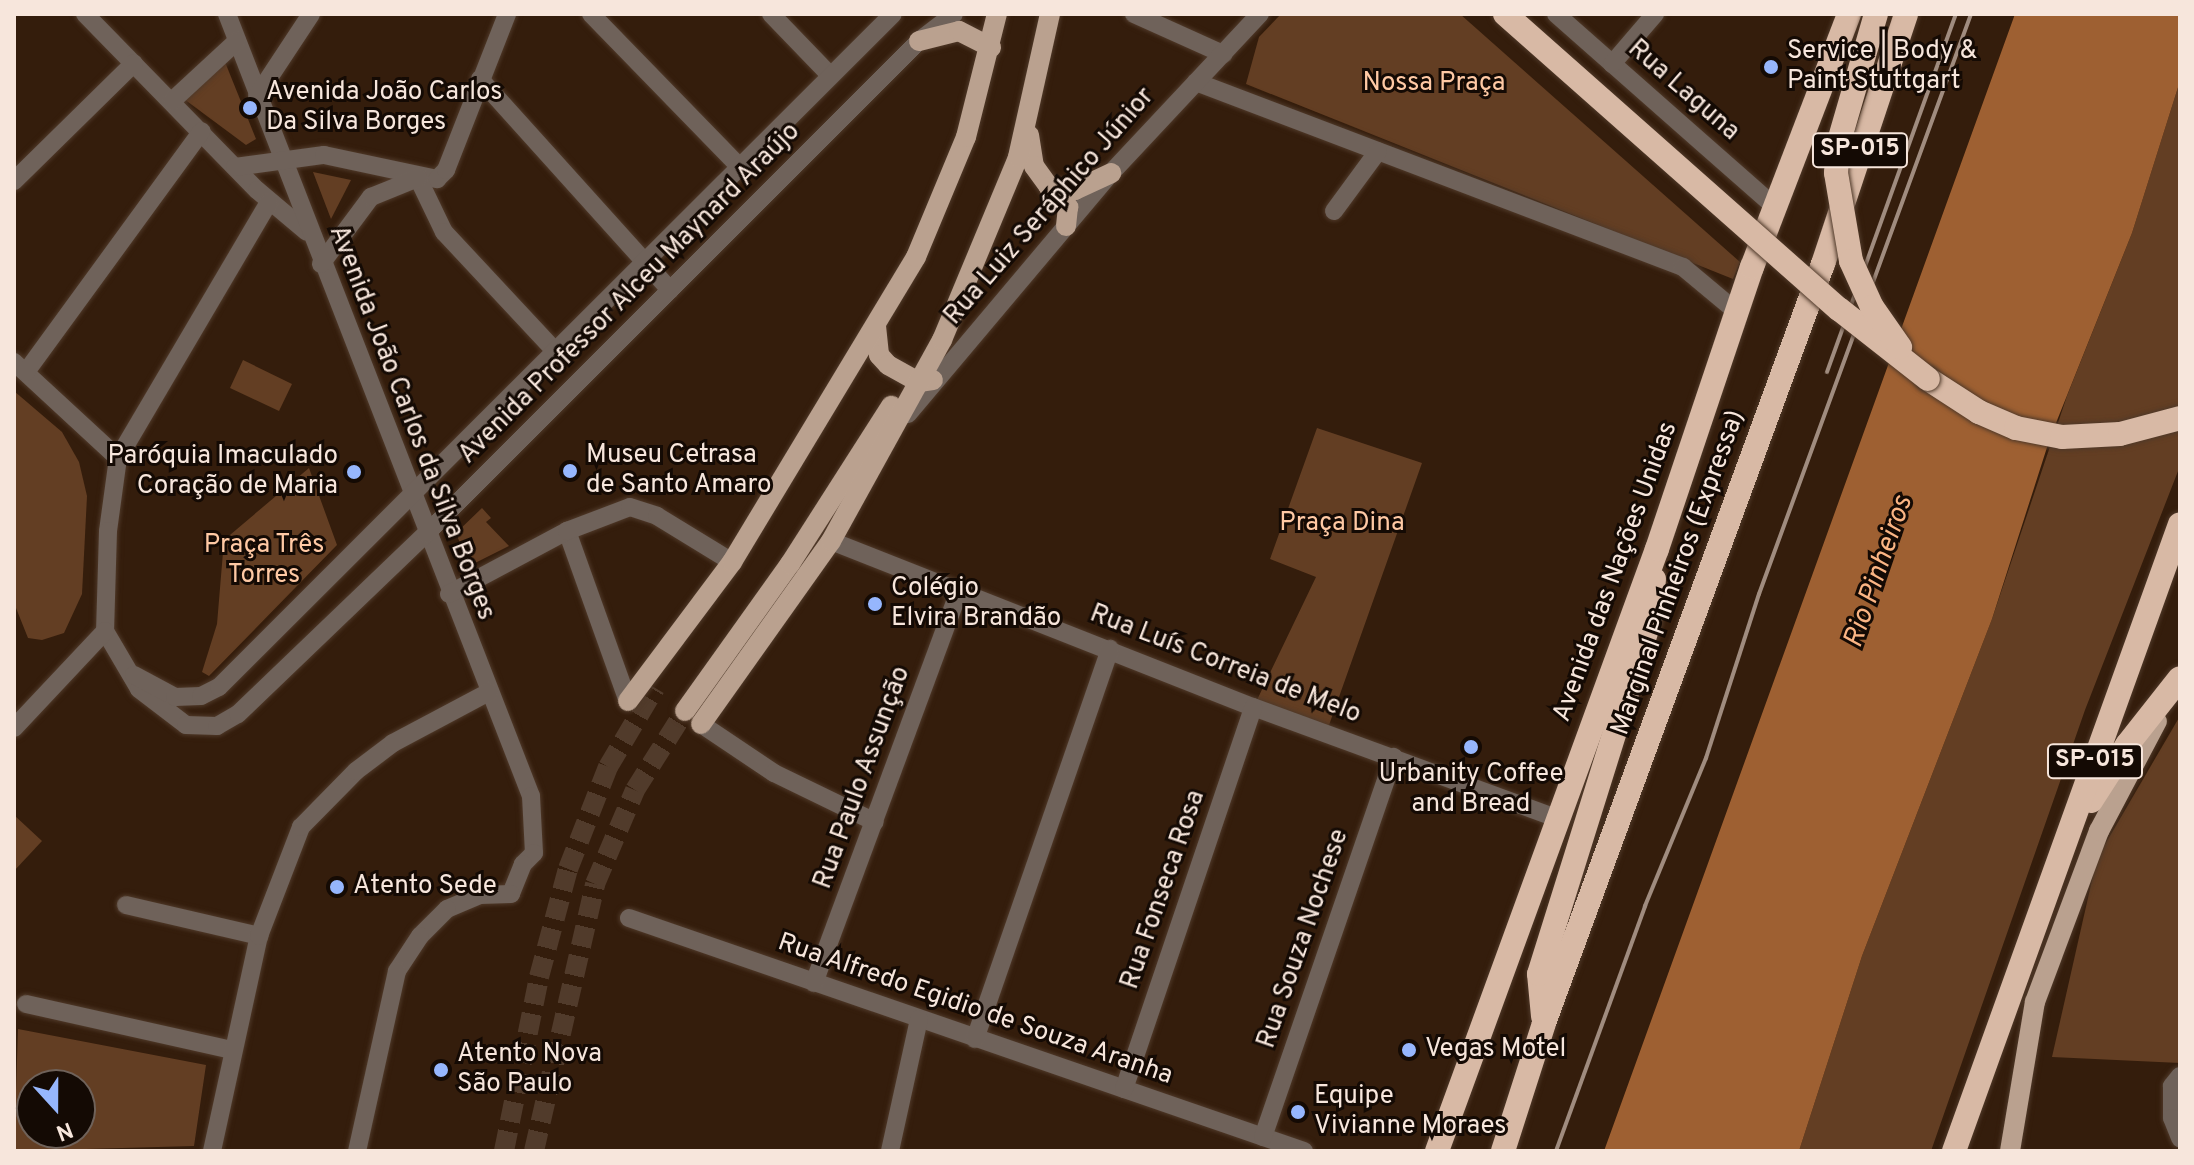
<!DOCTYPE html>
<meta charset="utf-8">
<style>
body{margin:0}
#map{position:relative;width:2194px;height:1165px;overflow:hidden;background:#341d0c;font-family:Overpass,sans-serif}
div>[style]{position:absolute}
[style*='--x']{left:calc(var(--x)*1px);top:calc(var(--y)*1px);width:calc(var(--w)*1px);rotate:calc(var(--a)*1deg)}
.green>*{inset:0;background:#633e23}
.water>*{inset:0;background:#9e6032}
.major-tunnel>*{height:20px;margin-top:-10px;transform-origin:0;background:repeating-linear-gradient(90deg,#513b2b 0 20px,transparent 0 30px)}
.roads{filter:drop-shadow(0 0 2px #4f3929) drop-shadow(0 0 2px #4f3929)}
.minor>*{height:18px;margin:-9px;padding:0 9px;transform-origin:9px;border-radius:9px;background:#6f625a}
.major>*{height:20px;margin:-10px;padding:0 10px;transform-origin:10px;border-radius:10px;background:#baa18f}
.highway>*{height:24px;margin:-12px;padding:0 12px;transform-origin:12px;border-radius:12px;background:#d8b9a5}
.rail>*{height:4px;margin:-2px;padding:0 2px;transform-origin:2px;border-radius:2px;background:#a08c7f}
.bridges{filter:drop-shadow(0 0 2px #4f3929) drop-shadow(0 0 2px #4f3929)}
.highway-bridge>*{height:24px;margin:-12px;padding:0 12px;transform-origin:12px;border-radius:12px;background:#d8b9a5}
.dots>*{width:22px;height:22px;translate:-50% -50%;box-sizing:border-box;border:4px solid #140a04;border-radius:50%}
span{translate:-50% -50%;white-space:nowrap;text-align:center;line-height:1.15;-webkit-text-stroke:6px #140a04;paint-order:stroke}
.shield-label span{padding:2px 6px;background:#140a04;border:2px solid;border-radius:6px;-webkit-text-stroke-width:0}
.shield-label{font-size:24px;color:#f7e6dc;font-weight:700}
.poi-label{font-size:26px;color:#f7e6dc}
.left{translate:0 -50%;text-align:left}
.right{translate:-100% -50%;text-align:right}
.park-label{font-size:26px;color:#ffc9a4}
.street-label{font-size:26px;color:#f7e6dc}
.water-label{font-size:28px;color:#fbb584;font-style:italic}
.frame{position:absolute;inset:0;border:16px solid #f7e6dc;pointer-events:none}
.north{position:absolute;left:16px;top:1069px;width:80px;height:80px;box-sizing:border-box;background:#140a04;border:2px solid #6f625a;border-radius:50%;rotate:159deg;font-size:22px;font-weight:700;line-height:32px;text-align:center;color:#f7e6dc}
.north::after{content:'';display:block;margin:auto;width:28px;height:36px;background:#96b6fd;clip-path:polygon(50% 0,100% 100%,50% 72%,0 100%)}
</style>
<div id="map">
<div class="green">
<div style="clip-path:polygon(1281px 14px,1460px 14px,1740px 262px,1733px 279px,1246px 84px,1259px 37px)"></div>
<div style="clip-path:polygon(225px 62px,256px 139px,246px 145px,184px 99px)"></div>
<div style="clip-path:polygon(2180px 81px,2180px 466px,2085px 710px,1931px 1151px,1799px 1151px,1862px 956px,1992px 619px,2067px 396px,2132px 233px)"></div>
<div style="clip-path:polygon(313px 172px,351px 180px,331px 219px)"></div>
<div style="clip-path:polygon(243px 360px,292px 384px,279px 411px,230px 388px)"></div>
<div style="clip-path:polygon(14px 391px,62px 432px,79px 462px,87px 496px,82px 594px,64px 633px,42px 640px,28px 638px,14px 603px)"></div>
<div style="clip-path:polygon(1317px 428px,1422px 463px,1328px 728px,1256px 702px,1316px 577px,1270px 559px)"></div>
<div style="clip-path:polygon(309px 468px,337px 545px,209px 676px,202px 672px,217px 624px,224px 540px)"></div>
<div style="clip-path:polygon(482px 508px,491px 518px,486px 522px,509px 546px,469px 566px,456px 533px)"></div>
<div style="clip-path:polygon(2180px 716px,2180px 1063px,2052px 1057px,2097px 858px)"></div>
<div style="clip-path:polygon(14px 815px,42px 841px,14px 871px)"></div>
<div style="clip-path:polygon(evenodd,18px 1029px,206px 1065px,194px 1146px,14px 1151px,18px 1029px,32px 1085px,80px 1085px,80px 1133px,32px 1133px,32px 1085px)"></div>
</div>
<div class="water">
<div style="clip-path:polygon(2015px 14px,2180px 14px,2180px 81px,2132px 233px,2050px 438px,1992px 619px,1862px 956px,1799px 1151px,1604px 1151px)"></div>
</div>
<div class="major-tunnel">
<div style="--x:504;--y:1151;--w:177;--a:-78.6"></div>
<div style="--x:539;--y:977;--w:112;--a:-75"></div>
<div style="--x:568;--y:869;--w:110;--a:-68.6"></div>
<div style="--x:608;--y:767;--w:92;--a:-59.3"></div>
<div style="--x:534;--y:1151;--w:274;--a:-77.1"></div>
<div style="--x:595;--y:884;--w:102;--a:-66.9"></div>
<div style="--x:635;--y:790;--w:93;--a:-57.7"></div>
</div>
<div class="roads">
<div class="minor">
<div style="--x:85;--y:14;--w:246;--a:45.7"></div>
<div style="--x:257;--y:190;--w:65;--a:40"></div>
<div style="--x:227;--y:14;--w:839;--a:68.76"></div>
<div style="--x:531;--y:796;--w:57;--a:87"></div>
<div style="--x:534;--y:853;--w:16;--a:135"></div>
<div style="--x:523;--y:864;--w:32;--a:112"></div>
<div style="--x:511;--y:894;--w:31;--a:178"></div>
<div style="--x:480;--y:895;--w:36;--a:157"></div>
<div style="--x:447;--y:909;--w:38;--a:135"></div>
<div style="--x:420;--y:936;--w:42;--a:123.3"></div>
<div style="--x:397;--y:971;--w:184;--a:102.5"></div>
<div style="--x:591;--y:14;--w:211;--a:45.8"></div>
<div style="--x:771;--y:14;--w:85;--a:46"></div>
<div style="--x:1134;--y:14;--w:98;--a:24.2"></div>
<div style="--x:1556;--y:14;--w:292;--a:41.4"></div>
<div style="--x:1612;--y:64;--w:66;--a:-49.3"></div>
<div style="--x:480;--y:79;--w:284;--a:48"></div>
<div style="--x:1196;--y:82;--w:521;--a:20.8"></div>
<div style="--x:1683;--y:267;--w:72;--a:39.9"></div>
<div style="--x:257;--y:96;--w:98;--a:-56.6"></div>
<div style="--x:172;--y:101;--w:88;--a:-42.7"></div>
<div style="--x:235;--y:167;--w:90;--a:-7.7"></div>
<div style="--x:324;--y:155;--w:116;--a:12"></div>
<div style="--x:437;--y:179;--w:13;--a:-45"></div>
<div style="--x:446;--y:170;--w:168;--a:-68.6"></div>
<div style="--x:418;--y:178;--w:60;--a:64.3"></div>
<div style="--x:444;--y:232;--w:163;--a:47"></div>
<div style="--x:14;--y:181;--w:168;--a:-44.5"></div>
<div style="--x:269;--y:202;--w:297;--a:120.5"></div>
<div style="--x:118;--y:458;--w:74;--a:97.8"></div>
<div style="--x:108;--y:531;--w:100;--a:91.7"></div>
<div style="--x:105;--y:631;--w:67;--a:59.6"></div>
<div style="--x:139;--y:689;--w:59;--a:37.5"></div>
<div style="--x:186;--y:725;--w:31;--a:2"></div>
<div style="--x:217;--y:726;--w:24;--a:-30"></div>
<div style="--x:238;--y:714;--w:260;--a:-43.8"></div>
<div style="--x:426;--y:534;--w:697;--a:-45"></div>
<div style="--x:919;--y:41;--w:44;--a:-37.6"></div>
<div style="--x:1334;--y:211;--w:74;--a:-53.7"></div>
<div style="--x:321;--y:264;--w:84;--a:-53.3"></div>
<div style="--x:371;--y:197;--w:51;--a:-22"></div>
<div style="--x:14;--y:362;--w:142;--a:42.7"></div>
<div style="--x:26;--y:372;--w:298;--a:-53.9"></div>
<div style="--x:908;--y:414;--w:315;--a:-49.9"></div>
<div style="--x:1111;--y:173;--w:218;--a:-46.9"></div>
<div style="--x:567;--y:531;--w:181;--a:70.3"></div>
<div style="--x:831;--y:541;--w:453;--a:21.5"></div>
<div style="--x:1253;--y:707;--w:323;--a:20.1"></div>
<div style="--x:449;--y:594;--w:134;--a:-28.1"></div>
<div style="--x:567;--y:531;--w:67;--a:-20.9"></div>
<div style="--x:630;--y:507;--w:28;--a:18"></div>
<div style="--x:657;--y:516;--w:88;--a:31.5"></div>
<div style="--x:134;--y:675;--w:47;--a:28.2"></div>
<div style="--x:175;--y:697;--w:26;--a:-2"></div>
<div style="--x:201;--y:696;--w:20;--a:-27"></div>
<div style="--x:219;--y:687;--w:952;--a:-44.96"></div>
<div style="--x:701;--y:724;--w:88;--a:33.9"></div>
<div style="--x:774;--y:773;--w:112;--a:25.9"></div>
<div style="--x:14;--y:728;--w:133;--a:-46.8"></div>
<div style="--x:126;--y:905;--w:137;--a:13.1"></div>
<div style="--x:629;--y:918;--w:714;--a:19.04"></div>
<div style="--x:814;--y:983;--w:418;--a:-69.7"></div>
<div style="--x:26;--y:1004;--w:211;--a:12.6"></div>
<div style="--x:975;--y:1039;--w:413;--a:-70.9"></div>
<div style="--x:2180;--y:1076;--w:13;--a:129"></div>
<div style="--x:2172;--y:1086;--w:32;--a:90"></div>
<div style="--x:2172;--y:1118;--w:22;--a:68"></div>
<div style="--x:1124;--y:1089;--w:403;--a:-71.3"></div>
<div style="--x:1263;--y:1137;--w:402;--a:-71"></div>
<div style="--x:212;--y:1151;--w:220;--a:-77.7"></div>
<div style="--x:259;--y:936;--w:117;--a:-68.9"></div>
<div style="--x:301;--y:827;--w:78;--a:-45.5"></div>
<div style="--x:356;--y:771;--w:46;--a:-37.1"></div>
<div style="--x:393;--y:743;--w:109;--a:-28"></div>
<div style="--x:890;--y:1151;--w:135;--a:-77.6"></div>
</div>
<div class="major">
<div style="--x:919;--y:41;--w:41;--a:-14"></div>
<div style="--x:959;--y:31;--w:36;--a:27"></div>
<div style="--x:1029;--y:135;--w:31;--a:81"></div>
<div style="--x:1034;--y:166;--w:26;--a:54"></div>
<div style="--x:1049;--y:187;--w:26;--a:7"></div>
<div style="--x:1075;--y:190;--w:40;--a:-25"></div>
<div style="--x:1049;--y:187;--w:28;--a:46"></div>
<div style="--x:1068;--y:207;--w:19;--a:96"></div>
<div style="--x:876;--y:326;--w:29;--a:84"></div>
<div style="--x:879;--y:355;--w:13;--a:48"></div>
<div style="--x:888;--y:365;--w:35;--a:29"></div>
<div style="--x:919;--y:382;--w:14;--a:-8"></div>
<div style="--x:628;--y:701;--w:174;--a:-53.2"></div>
<div style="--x:732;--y:562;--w:356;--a:-58.9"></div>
<div style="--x:916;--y:257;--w:130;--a:-67.4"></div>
<div style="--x:966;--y:137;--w:127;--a:-75.9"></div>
<div style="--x:685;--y:711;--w:181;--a:-54.5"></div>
<div style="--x:790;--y:564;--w:188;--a:-57.4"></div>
<div style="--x:701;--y:724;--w:224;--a:-54.6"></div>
<div style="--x:831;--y:541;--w:230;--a:-61.1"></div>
<div style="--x:942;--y:340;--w:198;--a:-67.4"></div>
<div style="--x:1018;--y:157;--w:147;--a:-77.4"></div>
<div style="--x:2010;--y:1151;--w:151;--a:-80.5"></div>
<div style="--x:2035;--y:1002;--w:183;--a:-69.5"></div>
<div style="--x:2099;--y:831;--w:124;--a:-62.2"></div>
</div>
<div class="highway">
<div style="--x:1928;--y:379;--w:61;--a:32.9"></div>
<div style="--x:1979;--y:412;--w:40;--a:23.4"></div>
<div style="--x:2016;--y:428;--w:47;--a:11.1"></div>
<div style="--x:2062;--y:437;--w:58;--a:-3"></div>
<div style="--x:2120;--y:434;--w:62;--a:-14.9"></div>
<div style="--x:2091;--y:801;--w:67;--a:-57.3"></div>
<div style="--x:2127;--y:745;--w:85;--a:-51.7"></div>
<div style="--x:1543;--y:1016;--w:42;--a:-95.4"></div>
<div style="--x:1539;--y:974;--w:372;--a:-72.6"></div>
<div style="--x:1650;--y:619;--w:40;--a:-84.3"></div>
<div style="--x:1437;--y:1151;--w:641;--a:-69.93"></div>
<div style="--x:1657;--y:549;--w:298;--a:-71.4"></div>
<div style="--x:1752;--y:267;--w:271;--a:-69"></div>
<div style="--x:1503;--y:1151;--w:134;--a:-72.2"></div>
<div style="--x:1544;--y:1023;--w:809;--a:-69.82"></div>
<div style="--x:1823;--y:264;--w:263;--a:-71.6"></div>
<div style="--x:1954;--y:1151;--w:666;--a:-70.18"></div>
</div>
</div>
<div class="rail">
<div style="--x:1827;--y:372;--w:381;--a:-70.2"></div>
<div style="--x:1556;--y:1151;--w:261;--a:-70"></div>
<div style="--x:1645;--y:906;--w:160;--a:-67.6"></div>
<div style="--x:1706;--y:758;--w:172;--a:-72.1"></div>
<div style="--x:1759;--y:594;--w:618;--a:-69.92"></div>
</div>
<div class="bridges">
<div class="highway-bridge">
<div style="--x:1505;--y:14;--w:446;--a:41.5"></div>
<div style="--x:1839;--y:309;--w:113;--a:38.2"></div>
<div style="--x:1876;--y:14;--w:136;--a:106.2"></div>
<div style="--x:1838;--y:145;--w:28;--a:94"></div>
<div style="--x:1836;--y:173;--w:89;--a:80.3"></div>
<div style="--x:1851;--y:261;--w:51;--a:65.5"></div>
<div style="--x:1872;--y:307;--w:49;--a:55"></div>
</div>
</div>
<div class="dots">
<div style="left:1771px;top:67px;background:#96b6fd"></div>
<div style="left:250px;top:108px;background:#96b6fd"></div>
<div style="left:570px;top:471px;background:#96b6fd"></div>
<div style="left:354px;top:472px;background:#96b6fd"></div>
<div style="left:875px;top:604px;background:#96b6fd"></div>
<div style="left:1471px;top:747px;background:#96b6fd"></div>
<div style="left:337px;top:887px;background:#96b6fd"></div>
<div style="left:1409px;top:1050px;background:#96b6fd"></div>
<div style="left:441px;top:1070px;background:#96b6fd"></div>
<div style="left:1298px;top:1112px;background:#96b6fd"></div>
</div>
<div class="shield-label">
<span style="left:1860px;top:150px">SP-015</span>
<span style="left:2095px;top:761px">SP-015</span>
</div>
<div class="poi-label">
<span class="left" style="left:1787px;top:67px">Service | Body &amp;<br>Paint Stuttgart</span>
<span class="left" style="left:266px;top:108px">Avenida João Carlos<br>Da Silva Borges</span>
<span class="left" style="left:586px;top:471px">Museu Cetrasa<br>de Santo Amaro</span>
<span class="right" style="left:338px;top:472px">Paróquia Imaculado<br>Coração de Maria</span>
<span class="left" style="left:891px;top:604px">Colégio<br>Elvira Brandão</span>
<span style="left:1471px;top:790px">Urbanity Coffee<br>and Bread</span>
<span class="left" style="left:353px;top:887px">Atento Sede</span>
<span class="left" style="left:1425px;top:1050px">Vegas Motel</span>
<span class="left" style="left:457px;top:1070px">Atento Nova<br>São Paulo</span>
<span class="left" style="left:1314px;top:1112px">Equipe<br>Vivianne Moraes</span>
</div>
<div class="park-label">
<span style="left:1434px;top:84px">Nossa Praça</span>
<span style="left:1342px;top:524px">Praça Dina</span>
<span style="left:264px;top:561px">Praça Três<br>Torres</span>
</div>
<div class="street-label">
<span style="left:1683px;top:91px;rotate:41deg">Rua Laguna</span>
<span style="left:1050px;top:207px;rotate:-49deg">Rua Luiz Seráphico Júnior</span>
<span style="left:630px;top:294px;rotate:-45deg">Avenida Professor Alceu Maynard Araújo</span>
<span style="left:411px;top:423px;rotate:69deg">Avenida João Carlos da Silva Borges</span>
<span style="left:1616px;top:572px;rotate:-70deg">Avenida das Nações Unidas</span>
<span style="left:1679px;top:573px;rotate:-70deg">Marginal Pinheiros (Expressa)</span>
<span style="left:1225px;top:665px;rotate:21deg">Rua Luís Correia de Melo</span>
<span style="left:863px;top:778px;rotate:-70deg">Rua Paulo Assunção</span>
<span style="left:1164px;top:890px;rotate:-71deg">Rua Fonseca Rosa</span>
<span style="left:1304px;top:939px;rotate:-71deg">Rua Souza Nochese</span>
<span style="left:975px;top:1010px;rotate:19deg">Rua Alfredo Egidio de Souza Aranha</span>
</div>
<div class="water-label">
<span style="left:1879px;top:572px;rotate:-71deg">Rio Pinheiros</span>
</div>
<div class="frame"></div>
<div class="north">N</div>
</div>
